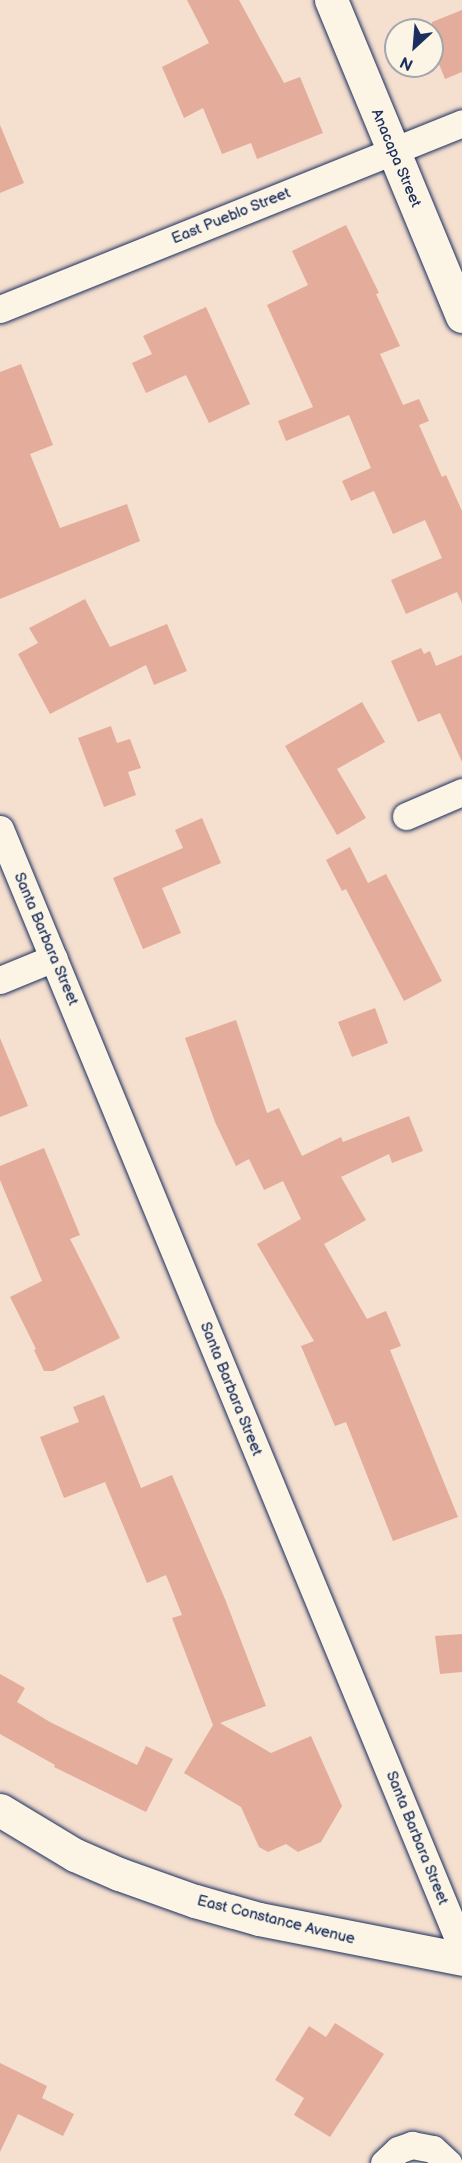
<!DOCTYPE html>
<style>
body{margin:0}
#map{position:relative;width:462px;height:2163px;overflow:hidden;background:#f5dfcf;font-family:"Balsamiq Sans",sans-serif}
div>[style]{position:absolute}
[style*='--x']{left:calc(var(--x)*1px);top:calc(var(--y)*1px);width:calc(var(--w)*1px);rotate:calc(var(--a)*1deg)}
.building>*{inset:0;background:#e4ac9b}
.roads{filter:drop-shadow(0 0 2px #1b2f5e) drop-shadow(0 0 2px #1b2f5e)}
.street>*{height:27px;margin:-13.5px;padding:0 13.5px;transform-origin:13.5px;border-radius:13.5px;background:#fcf5e5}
.secondary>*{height:33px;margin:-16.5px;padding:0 16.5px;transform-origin:16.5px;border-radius:16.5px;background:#fcf5e5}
span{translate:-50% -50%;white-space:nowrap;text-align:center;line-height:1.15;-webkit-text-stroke:6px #fcf5e5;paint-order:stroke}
.street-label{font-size:15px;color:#1b2f5e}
.north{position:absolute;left:384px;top:18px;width:60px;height:60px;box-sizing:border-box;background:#fcf5e5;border:2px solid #a2a6af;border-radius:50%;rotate:206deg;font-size:16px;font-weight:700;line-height:24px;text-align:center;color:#1b2f5e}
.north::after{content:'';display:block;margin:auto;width:21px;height:27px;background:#1b2f5e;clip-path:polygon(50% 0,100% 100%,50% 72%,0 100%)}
</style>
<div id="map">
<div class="building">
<div style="clip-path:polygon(187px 0,239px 0,284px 83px,300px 77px,323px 133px,257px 159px,251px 143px,222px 154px,203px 108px,184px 118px,162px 67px,209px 43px)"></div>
<div style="clip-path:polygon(462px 10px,462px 72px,445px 79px,432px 47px,432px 22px)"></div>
<div style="clip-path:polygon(0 125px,24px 183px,0 193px)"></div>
<div style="clip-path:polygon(346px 225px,379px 293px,376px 294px,400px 346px,380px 354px,403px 405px,419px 399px,429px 421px,419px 425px,442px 477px,446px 475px,462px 511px,462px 603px,457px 592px,406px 614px,391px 580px,442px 558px,425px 520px,393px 534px,374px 491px,351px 501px,342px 481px,371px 468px,349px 415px,286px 441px,278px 421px,313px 407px,267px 305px,308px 285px,292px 251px)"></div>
<div style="clip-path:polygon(206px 307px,250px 404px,209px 423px,186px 375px,146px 393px,132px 363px,152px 354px,143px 336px)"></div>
<div style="clip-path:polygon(21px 364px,53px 445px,30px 454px,60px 528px,127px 504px,140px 541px,0 599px,0 372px)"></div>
<div style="clip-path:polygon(85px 599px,110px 647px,167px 624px,187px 671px,154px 685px,146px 665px,50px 714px,18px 654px,38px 643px,29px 628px)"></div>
<div style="clip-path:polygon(421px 648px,424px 654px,430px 651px,436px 666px,462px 655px,462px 762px,440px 713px,418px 722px,391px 661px)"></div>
<div style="clip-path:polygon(362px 702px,385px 742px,337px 769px,366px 818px,337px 835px,285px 746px)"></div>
<div style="clip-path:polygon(111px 726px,117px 743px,130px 739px,141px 768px,128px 772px,136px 795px,104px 807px,78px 738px)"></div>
<div style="clip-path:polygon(202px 818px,221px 863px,162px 888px,181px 933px,143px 949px,113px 878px,183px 848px,175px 830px)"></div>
<div style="clip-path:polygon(350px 847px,368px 883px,386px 874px,442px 981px,404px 1001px,346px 889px,342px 891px,326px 860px)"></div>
<div style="clip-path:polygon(375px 1008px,388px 1043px,352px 1057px,338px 1022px)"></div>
<div style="clip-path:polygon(236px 1020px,267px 1113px,279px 1108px,302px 1156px,341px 1137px,343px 1142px,409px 1116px,423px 1151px,392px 1163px,389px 1154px,341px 1177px,366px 1220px,324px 1244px,367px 1319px,386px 1311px,401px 1346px,390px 1350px,458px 1517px,393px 1541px,346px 1422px,335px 1426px,301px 1346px,314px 1341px,257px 1244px,301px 1219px,283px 1181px,264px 1190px,249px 1159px,236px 1166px,215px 1122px,185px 1038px)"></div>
<div style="clip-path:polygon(0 1038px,28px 1106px,0 1117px)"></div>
<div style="clip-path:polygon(44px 1148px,80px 1235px,70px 1239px,120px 1338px,53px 1371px,44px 1371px,34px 1350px,36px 1349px,10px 1297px,42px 1281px,0 1180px,0 1166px)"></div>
<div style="clip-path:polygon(104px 1395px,141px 1488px,172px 1475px,225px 1599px,266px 1706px,220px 1723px,271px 1753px,311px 1736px,342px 1806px,321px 1842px,298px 1852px,286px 1844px,268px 1852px,259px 1847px,241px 1807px,184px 1773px,213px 1725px,172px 1618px,182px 1615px,166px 1575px,147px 1583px,105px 1482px,64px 1498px,40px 1437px,79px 1422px,73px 1407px)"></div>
<div style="clip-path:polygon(462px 1634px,462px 1672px,440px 1674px,435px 1636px)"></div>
<div style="clip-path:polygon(0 1674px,25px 1688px,17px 1702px,50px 1722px,137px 1765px,146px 1746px,173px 1759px,146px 1812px,54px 1767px,55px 1765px,0 1734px)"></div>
<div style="clip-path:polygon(335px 2023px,384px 2054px,330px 2137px,294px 2115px,304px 2098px,275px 2080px,309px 2026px,326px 2037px)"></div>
<div style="clip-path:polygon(0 2063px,47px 2086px,42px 2098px,74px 2114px,63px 2136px,18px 2114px,0 2152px)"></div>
</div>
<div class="roads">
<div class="street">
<div style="--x:0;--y:309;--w:498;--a:-21.9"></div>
<div style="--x:406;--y:816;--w:61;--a:-23.2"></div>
<div style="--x:0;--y:829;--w:1211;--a:67.57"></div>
<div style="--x:0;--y:980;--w:58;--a:-22.2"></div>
<div style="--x:384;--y:2163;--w:19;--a:-43"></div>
<div style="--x:398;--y:2150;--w:15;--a:-20"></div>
<div style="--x:412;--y:2145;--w:21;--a:11"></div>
<div style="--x:433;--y:2149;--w:21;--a:43"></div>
</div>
<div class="secondary">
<div style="--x:331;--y:0;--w:342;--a:67.5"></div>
<div style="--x:0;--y:1810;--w:87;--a:31"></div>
<div style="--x:75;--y:1855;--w:48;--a:23.4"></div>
<div style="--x:119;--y:1874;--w:81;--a:19.6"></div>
<div style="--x:195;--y:1901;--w:66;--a:15.7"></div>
<div style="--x:259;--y:1919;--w:207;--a:11.1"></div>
</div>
</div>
<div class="street-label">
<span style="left:396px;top:158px;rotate:67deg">Anacapa Street</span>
<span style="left:231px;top:216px;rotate:-22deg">East Pueblo Street</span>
<span style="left:46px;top:939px;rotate:67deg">Santa Barbara Street</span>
<span style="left:231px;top:1389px;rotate:68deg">Santa Barbara Street</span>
<span style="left:417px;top:1838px;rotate:68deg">Santa Barbara Street</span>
<span style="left:276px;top:1920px;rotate:14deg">East Constance Avenue</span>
</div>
<div class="north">N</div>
</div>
